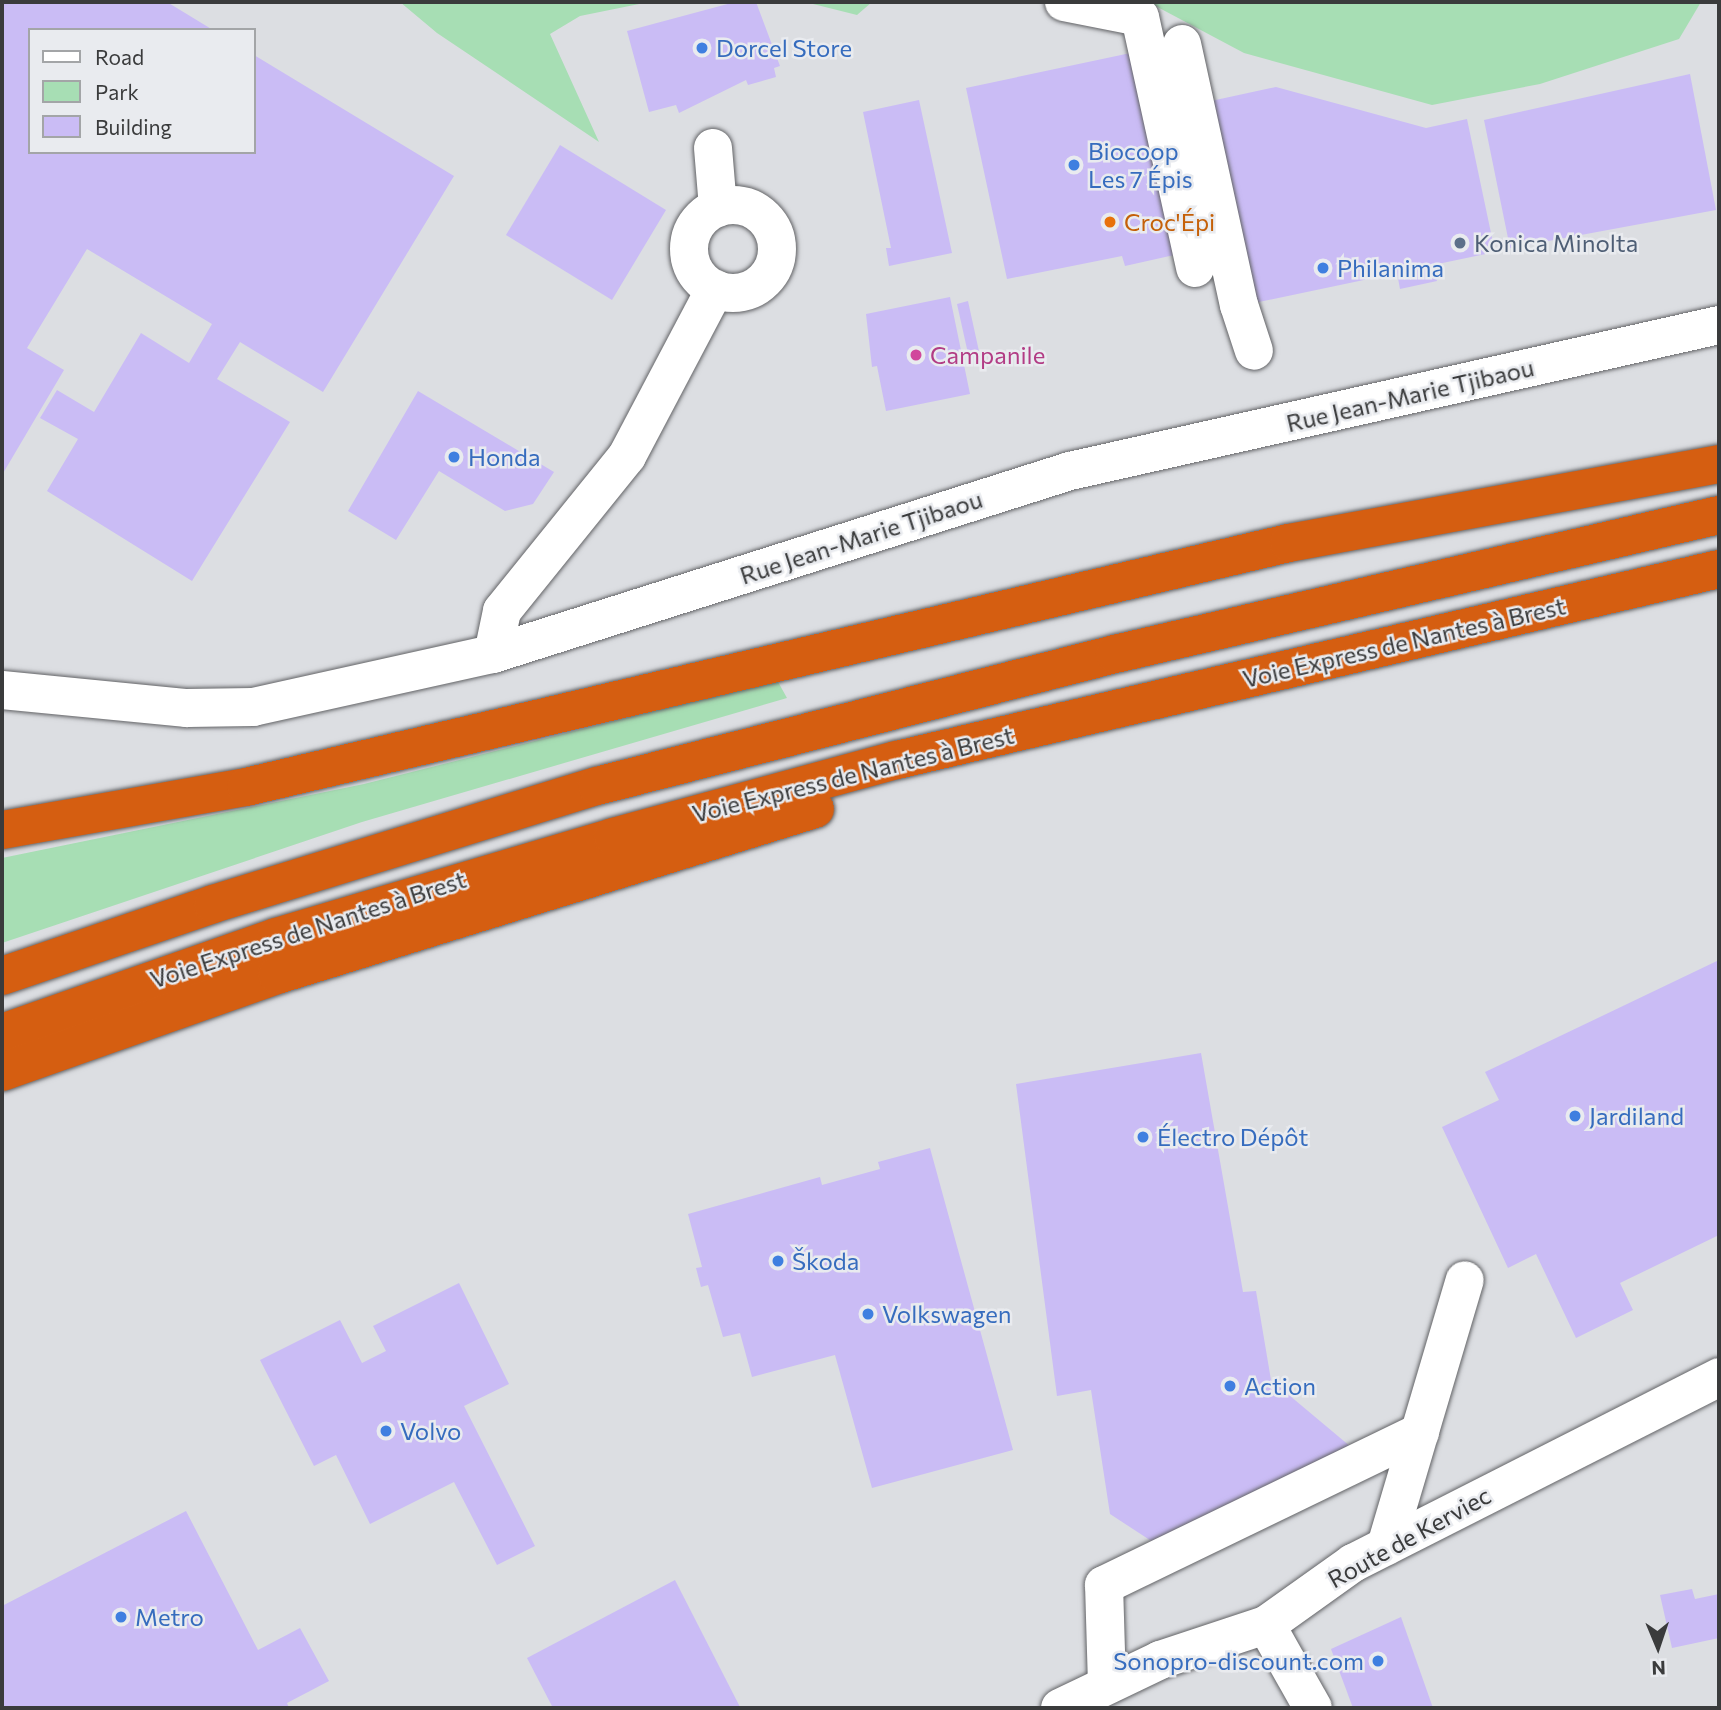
<!DOCTYPE html>
<meta charset="utf-8">
<style>
body{margin:0}
#map{position:relative;width:1721px;height:1710px;overflow:hidden;background:#dcdee2;font-family:Commissioner,sans-serif}
div>[style]{position:absolute}
[style*='--x']{left:calc(var(--x)*1px);top:calc(var(--y)*1px);width:calc(var(--w)*1px);rotate:calc(var(--a)*1deg)}
.green>*{inset:0;background:#a7deb4}
.building>*{inset:0;background:#cabcf5}
.roads{filter:drop-shadow(0 0 2px #626366) drop-shadow(0 0 2px #626366)}
.minor>*{height:38px;margin:-19px;padding:0 19px;transform-origin:19px;border-radius:19px;background:#fff}
.minor>.ring{margin:-19px;padding:0;box-sizing:content-box;background:none;border:38px solid #fff;border-radius:50%}
.highway>*{height:38px;margin:-19px;padding:0 19px;transform-origin:19px;border-radius:19px;background:#d55e11}
.dots>*{width:19px;height:19px;translate:-50% -50%;box-sizing:border-box;border:4px solid #e9ebef;border-radius:50%}
span{translate:-50% -50%;white-space:nowrap;text-align:center;line-height:1.15;-webkit-text-stroke:5px #e9ebef;paint-order:stroke}
.shop-label{font-size:24px;color:#366cbe}
.left{translate:0 -50%;text-align:left}
.right{translate:-100% -50%;text-align:right}
.food-label{font-size:24px;color:#c56008}
.service-label{font-size:24px;color:#4e5e75}
.hotel-label{font-size:24px;color:#b23c85}
.street-label{font-size:24px;color:#3a3b3c}
.frame{position:absolute;inset:0;border:4px solid #3a3b3c;pointer-events:none}
.legend{position:absolute;left:28px;top:28px;width:228px;height:126px;box-sizing:border-box;background:#e9ebef;border:2px solid #a3a5a7;margin:0;padding:9px 12px;list-style:none;font-size:21px;color:#3a3b3c}
.legend li{display:flex;align-items:center;gap:14px;height:35px}
.legend b{width:35px;border:2px solid #a3a5a7}
.north{position:absolute;left:1623px;top:1612px;width:70px;height:70px;-webkit-text-stroke:5px #e9ebef;paint-order:stroke;rotate:178deg;font-size:19px;font-weight:700;line-height:28px;text-align:center;color:#3a3b3c}
.north::after{content:'';display:block;margin:auto;width:24px;height:32px;background:#3a3b3c;clip-path:polygon(50% 0,100% 100%,50% 72%,0 100%)}
</style>
<div id="map">
<div class="green">
<div style="clip-path:polygon(400px 2px,649px 2px,580px 16px,550px 34px,599px 142px,437px 33px)"></div>
<div style="clip-path:polygon(805px 2px,872px 2px,857px 15px)"></div>
<div style="clip-path:polygon(1148px 2px,1701px 2px,1679px 39px,1540px 84px,1432px 105px,1244px 53px)"></div>
<div style="clip-path:polygon(777px 680px,787px 698px,362px 822px,2px 943px,2px 858px,364px 784px)"></div>
</div>
<div class="building">
<div style="clip-path:polygon(2px 2px,167px 2px,213px 30px,30px 30px,30px 152px,254px 152px,254px 55px,454px 176px,323px 392px,240px 342px,217px 379px,290px 422px,192px 581px,47px 491px,78px 439px,40px 418px,57px 390px,94px 412px,141px 333px,189px 363px,212px 324px,87px 249px,27px 348px,64px 370px,2px 475px)"></div>
<div style="clip-path:polygon(735px 2px,756px 2px,780px 66px,774px 68px,776px 77px,748px 85px,746px 80px,679px 113px,676px 105px,649px 112px,627px 31px)"></div>
<div style="clip-path:polygon(1140px 51px,1183px 253px,1125px 266px,1122px 256px,1007px 279px,966px 88px)"></div>
<div style="clip-path:polygon(1690px 74px,1716px 210px,1510px 248px,1484px 120px)"></div>
<div style="clip-path:polygon(1276px 87px,1426px 128px,1467px 119px,1495px 252px,1433px 265px,1437px 281px,1400px 289px,1397px 273px,1254px 303px,1211px 101px)"></div>
<div style="clip-path:polygon(919px 100px,952px 253px,889px 266px,886px 248px,891px 248px,863px 112px)"></div>
<div style="clip-path:polygon(560px 145px,666px 210px,612px 300px,506px 235px)"></div>
<div style="clip-path:polygon(950px 297px,970px 394px,886px 411px,877px 366px,872px 367px,866px 314px)"></div>
<div style="clip-path:polygon(968px 301px,980px 356px,969px 358px,957px 304px)"></div>
<div style="clip-path:polygon(418px 391px,554px 472px,533px 504px,505px 511px,439px 471px,396px 540px,348px 511px)"></div>
<div style="clip-path:polygon(1719px 960px,1719px 1235px,1620px 1283px,1633px 1310px,1576px 1338px,1536px 1254px,1508px 1268px,1442px 1127px,1499px 1100px,1485px 1072px)"></div>
<div style="clip-path:polygon(1201px 1053px,1243px 1292px,1256px 1291px,1271px 1380px,1351px 1447px,1159px 1546px,1110px 1514px,1091px 1390px,1057px 1396px,1016px 1084px)"></div>
<div style="clip-path:polygon(930px 1148px,1013px 1450px,872px 1488px,835px 1355px,752px 1377px,740px 1333px,723px 1337px,708px 1285px,701px 1287px,696px 1268px,702px 1267px,688px 1214px,820px 1177px,822px 1185px,880px 1169px,878px 1162px)"></div>
<div style="clip-path:polygon(459px 1283px,509px 1384px,464px 1406px,535px 1546px,497px 1565px,454px 1482px,370px 1524px,336px 1455px,314px 1466px,260px 1360px,340px 1320px,362px 1363px,386px 1351px,373px 1326px)"></div>
<div style="clip-path:polygon(186px 1511px,258px 1650px,300px 1628px,329px 1681px,287px 1703px,289px 1708px,2px 1708px,2px 1606px)"></div>
<div style="clip-path:polygon(675px 1580px,740px 1707px,553px 1708px,527px 1658px)"></div>
<div style="clip-path:polygon(1692px 1589px,1695px 1599px,1719px 1594px,1719px 1638px,1672px 1648px,1660px 1595px)"></div>
<div style="clip-path:polygon(1401px 1617px,1433px 1708px,1353px 1708px,1331px 1649px)"></div>
</div>
<div class="roads">
<div class="minor">
<div style="--x:1064;--y:2;--w:77;--a:11.2"></div>
<div style="--x:1140;--y:17;--w:257;--a:77.6"></div>
<div style="--x:1182;--y:44;--w:267;--a:77.7"></div>
<div style="--x:1239;--y:305;--w:48;--a:71.9"></div>
<div style="--x:713;--y:148;--w:60;--a:85.2"></div>
<div class="ring" style="left:689px;top:205px;width:50px;height:50px"></div>
<div style="--x:493;--y:654;--w:44;--a:-78.2"></div>
<div style="--x:502;--y:611;--w:199;--a:-51.1"></div>
<div style="--x:627;--y:456;--w:189;--a:-62.2"></div>
<div style="--x:2;--y:690;--w:186;--a:5.6"></div>
<div style="--x:187;--y:708;--w:66;--a:-0.9"></div>
<div style="--x:253;--y:707;--w:246;--a:-12.5"></div>
<div style="--x:493;--y:654;--w:605;--a:-17.6"></div>
<div style="--x:1070;--y:471;--w:665;--a:-12.68"></div>
<div style="--x:1386;--y:1546;--w:277;--a:-73.5"></div>
<div style="--x:1266;--y:1625;--w:95;--a:60.5"></div>
<div style="--x:1107;--y:1685;--w:100;--a:-91.7"></div>
<div style="--x:1104;--y:1585;--w:351;--a:-25.8"></div>
<div style="--x:1060;--y:1708;--w:111;--a:-25.6"></div>
<div style="--x:1160;--y:1660;--w:112;--a:-18.3"></div>
<div style="--x:1266;--y:1625;--w:107;--a:-35.5"></div>
<div style="--x:1353;--y:1563;--w:411;--a:-26.9"></div>
</div>
<div class="highway">
<div style="--x:2;--y:830;--w:248;--a:-10"></div>
<div style="--x:246;--y:787;--w:1071;--a:-13.17"></div>
<div style="--x:1289;--y:543;--w:437;--a:-10.4"></div>
<div style="--x:2;--y:976;--w:223;--a:-18.8"></div>
<div style="--x:213;--y:904;--w:402;--a:-17.1"></div>
<div style="--x:597;--y:786;--w:535;--a:-14.3"></div>
<div style="--x:1115;--y:654;--w:620;--a:-12.96"></div>
<div style="--x:2;--y:1033;--w:290;--a:-19.3"></div>
<div style="--x:276;--y:937;--w:352;--a:-16.5"></div>
<div style="--x:613;--y:837;--w:294;--a:-15.2"></div>
<div style="--x:897;--y:760;--w:844;--a:-13.08"></div>
<div style="--x:2;--y:1072;--w:292;--a:-19.4"></div>
<div style="--x:277;--y:975;--w:563;--a:-17.15"></div>
</div>
</div>
<div class="dots">
<div style="left:702px;top:48px;background:#3f7fe0"></div>
<div style="left:1074px;top:165px;background:#3f7fe0"></div>
<div style="left:1110px;top:222px;background:#e8710a"></div>
<div style="left:1460px;top:243px;background:#5c6f8a"></div>
<div style="left:1323px;top:268px;background:#3f7fe0"></div>
<div style="left:916px;top:355px;background:#d1479c"></div>
<div style="left:454px;top:457px;background:#3f7fe0"></div>
<div style="left:1575px;top:1116px;background:#3f7fe0"></div>
<div style="left:1143px;top:1137px;background:#3f7fe0"></div>
<div style="left:778px;top:1261px;background:#3f7fe0"></div>
<div style="left:868px;top:1314px;background:#3f7fe0"></div>
<div style="left:1230px;top:1386px;background:#3f7fe0"></div>
<div style="left:386px;top:1431px;background:#3f7fe0"></div>
<div style="left:121px;top:1617px;background:#3f7fe0"></div>
<div style="left:1378px;top:1661px;background:#3f7fe0"></div>
</div>
<div class="shop-label">
<span class="left" style="left:716px;top:48px">Dorcel Store</span>
<span class="left" style="left:1088px;top:165px">Biocoop<br>Les 7 Épis</span>
<span class="left" style="left:1337px;top:268px">Philanima</span>
<span class="left" style="left:468px;top:457px">Honda</span>
<span class="left" style="left:1589px;top:1116px">Jardiland</span>
<span class="left" style="left:1157px;top:1137px">Électro Dépôt</span>
<span class="left" style="left:792px;top:1261px">Škoda</span>
<span class="left" style="left:882px;top:1314px">Volkswagen</span>
<span class="left" style="left:1244px;top:1386px">Action</span>
<span class="left" style="left:400px;top:1431px">Volvo</span>
<span class="left" style="left:135px;top:1617px">Metro</span>
<span class="right" style="left:1364px;top:1661px">Sonopro-discount.com</span>
</div>
<div class="food-label">
<span class="left" style="left:1124px;top:222px">Croc'Épi</span>
</div>
<div class="service-label">
<span class="left" style="left:1474px;top:243px">Konica Minolta</span>
</div>
<div class="hotel-label">
<span class="left" style="left:930px;top:355px">Campanile</span>
</div>
<div class="street-label">
<span style="left:1410px;top:395px;rotate:-13deg">Rue Jean-Marie Tjibaou</span>
<span style="left:861px;top:537px;rotate:-18deg">Rue Jean-Marie Tjibaou</span>
<span style="left:1404px;top:642px;rotate:-13deg">Voie Express de Nantes à Brest</span>
<span style="left:853px;top:774px;rotate:-14deg">Voie Express de Nantes à Brest</span>
<span style="left:308px;top:929px;rotate:-18deg">Voie Express de Nantes à Brest</span>
<span style="left:1409px;top:1537px;rotate:-29deg">Route de Kerviec</span>
</div>
<div class="frame"></div>
<ul class="legend">
<li><b style="height:9px;background:#fff"></b>Road</li>
<li><b style="height:19px;background:#a7deb4"></b>Park</li>
<li><b style="height:19px;background:#cabcf5"></b>Building</li>
</ul>
<div class="north">N</div>
</div>
